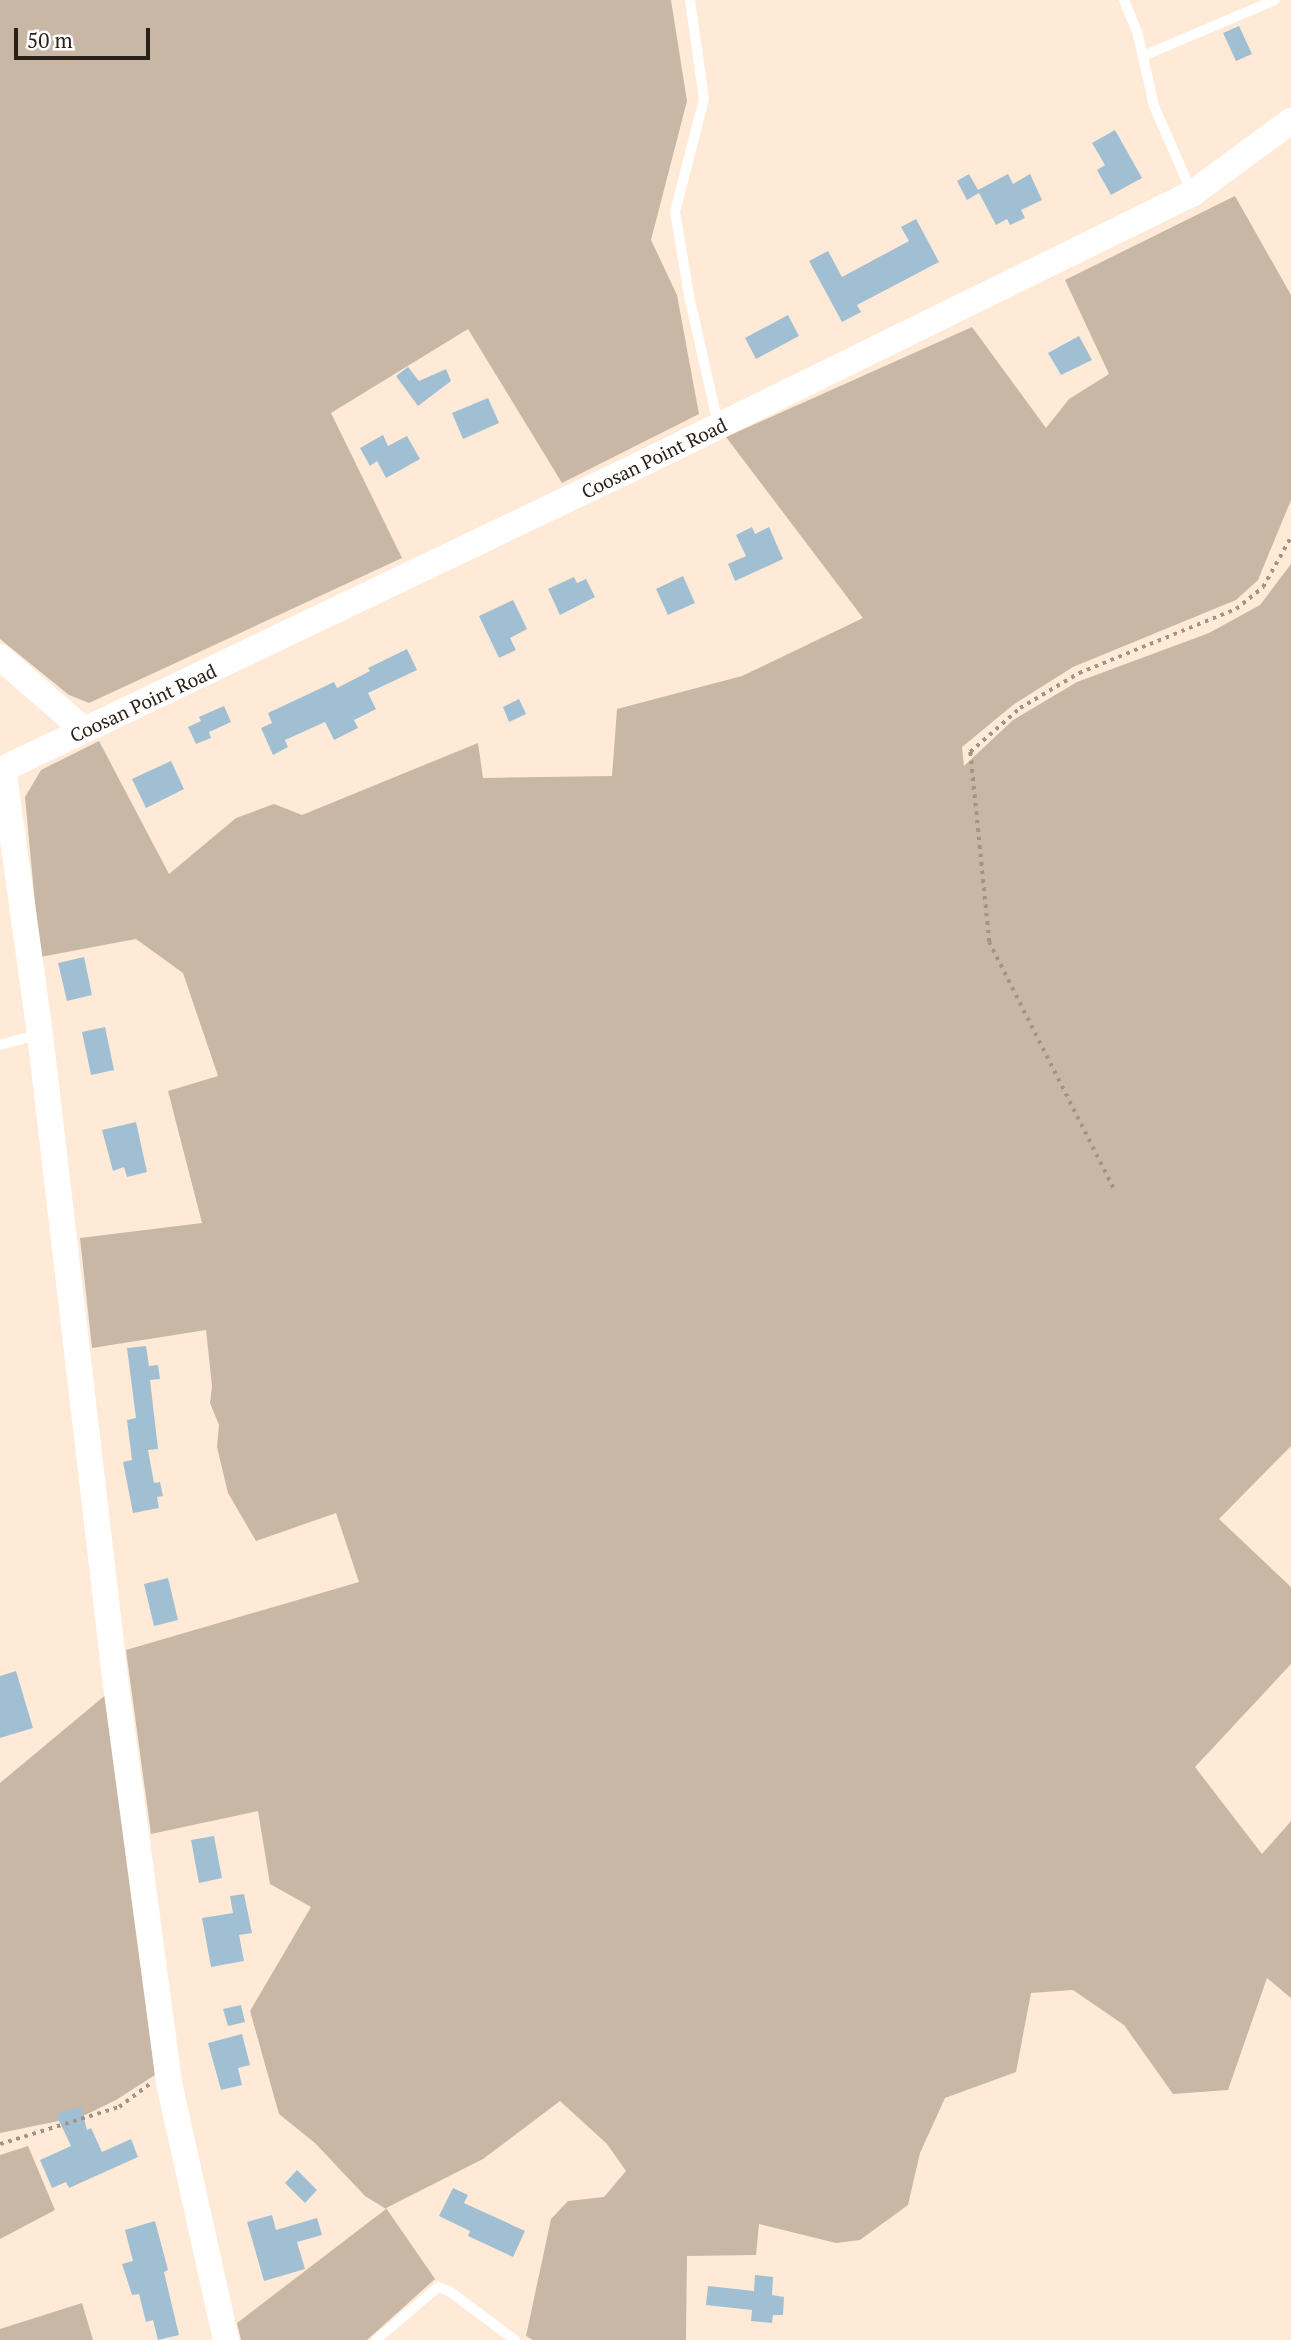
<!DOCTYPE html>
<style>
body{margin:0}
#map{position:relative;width:1291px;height:2340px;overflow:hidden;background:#ffead7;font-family:"PT Serif",serif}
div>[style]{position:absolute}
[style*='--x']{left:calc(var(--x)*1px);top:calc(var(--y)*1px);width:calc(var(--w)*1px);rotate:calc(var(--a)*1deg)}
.green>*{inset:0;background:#c9b7a6}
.building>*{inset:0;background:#a1bfd3}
.path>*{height:3.5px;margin-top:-1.75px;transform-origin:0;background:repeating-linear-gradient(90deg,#a39385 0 3.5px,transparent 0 8.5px)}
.lane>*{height:10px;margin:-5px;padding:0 5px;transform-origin:5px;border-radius:5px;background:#fff}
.secondary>*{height:26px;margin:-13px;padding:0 13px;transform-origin:13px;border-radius:13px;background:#fff}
span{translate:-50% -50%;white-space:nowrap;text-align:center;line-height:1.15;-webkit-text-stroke:5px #fff;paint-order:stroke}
.street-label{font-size:19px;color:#292017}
.scale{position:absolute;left:14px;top:28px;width:136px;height:32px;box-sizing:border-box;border:4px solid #292017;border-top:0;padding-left:9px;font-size:21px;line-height:24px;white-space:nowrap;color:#292017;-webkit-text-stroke:5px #fff;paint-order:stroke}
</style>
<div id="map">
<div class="green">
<div style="clip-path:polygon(0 0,671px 0,687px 101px,651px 240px,677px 295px,699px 414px,562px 483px,468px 329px,331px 413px,402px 558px,89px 703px,69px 695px,0 639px)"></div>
<div style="clip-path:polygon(1235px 196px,1291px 295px,1291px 500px,1258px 580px,1236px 600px,1073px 667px,1013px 705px,962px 747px,964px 766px,1013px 720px,1077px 682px,1209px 633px,1260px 605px,1291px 564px,1291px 1446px,1219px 1519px,1291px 1587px,1291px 1664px,1195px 1767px,1262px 1854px,1291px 1821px,1291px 1998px,1267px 1978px,1228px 2090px,1173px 2094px,1124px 2025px,1073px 1990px,1031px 1993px,1016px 2072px,945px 2098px,920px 2153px,908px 2205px,860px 2240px,836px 2243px,759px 2224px,756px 2255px,687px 2256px,686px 2340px,533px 2340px,526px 2336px,551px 2219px,568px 2201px,604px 2197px,626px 2171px,607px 2144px,560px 2101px,483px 2159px,386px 2208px,435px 2279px,367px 2340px,241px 2340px,237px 2323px,386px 2209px,365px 2196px,315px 2143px,279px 2114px,250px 2011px,311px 1907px,270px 1884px,258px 1811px,151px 1834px,126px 1650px,359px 1582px,336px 1513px,256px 1541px,228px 1493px,217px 1447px,219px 1425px,210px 1403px,212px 1386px,206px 1330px,92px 1348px,80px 1238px,202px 1223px,168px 1091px,218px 1076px,183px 973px,136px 939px,40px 957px,25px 797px,41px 770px,99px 741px,169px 874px,236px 818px,274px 804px,302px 815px,478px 743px,483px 778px,612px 776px,617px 709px,742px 676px,863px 618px,726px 437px,972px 327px,1046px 428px,1069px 399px,1109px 374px,1065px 280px)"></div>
<div style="clip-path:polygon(108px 1693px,155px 2075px,116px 2100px,83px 2116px,0 2133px,0 1783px)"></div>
<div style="clip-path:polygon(28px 2146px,55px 2210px,0 2239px,0 2155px)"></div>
<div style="clip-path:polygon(82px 2303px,93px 2340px,0 2340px,0 2329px)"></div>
</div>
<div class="building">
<div style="clip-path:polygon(1239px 26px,1252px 54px,1236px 61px,1223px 33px)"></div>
<div style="clip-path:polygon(1115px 130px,1142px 178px,1111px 195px,1097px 170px,1105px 165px,1092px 143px)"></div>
<div style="clip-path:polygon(969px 174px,978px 190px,1008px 174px,1013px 184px,1030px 174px,1042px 200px,1021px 210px,1025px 218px,1010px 225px,1007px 219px,996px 225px,979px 193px,967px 200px,957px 181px)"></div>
<div style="clip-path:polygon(916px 219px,939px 262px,857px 305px,861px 312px,842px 322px,809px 261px,828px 251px,842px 277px,909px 241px,901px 227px)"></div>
<div style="clip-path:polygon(788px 315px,799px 336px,756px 359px,745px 338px)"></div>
<div style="clip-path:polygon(1079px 336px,1092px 360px,1061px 375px,1048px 353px)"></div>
<div style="clip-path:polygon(408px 367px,419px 381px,446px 369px,451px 381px,418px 406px,396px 376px)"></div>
<div style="clip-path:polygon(488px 398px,499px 423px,463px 439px,452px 413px)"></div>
<div style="clip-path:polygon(383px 435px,388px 446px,407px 436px,420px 459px,386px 478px,377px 461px,370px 466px,360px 448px)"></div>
<div style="clip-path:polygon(752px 527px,755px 534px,769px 527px,783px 559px,735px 581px,728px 564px,746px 556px,736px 535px)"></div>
<div style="clip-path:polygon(683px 576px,695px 603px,668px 615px,656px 589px)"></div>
<div style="clip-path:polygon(574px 577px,577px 583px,586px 579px,595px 597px,560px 615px,548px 589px)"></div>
<div style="clip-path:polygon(513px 600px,527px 629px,510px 638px,516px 650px,499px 658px,479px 616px)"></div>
<div style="clip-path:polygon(407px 649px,417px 670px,368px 693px,376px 709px,354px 720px,358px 728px,334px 740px,325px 722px,285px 740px,288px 747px,273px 755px,261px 728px,272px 723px,268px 713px,334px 682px,337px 688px,370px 671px,368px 668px)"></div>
<div style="clip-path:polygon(519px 699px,526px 714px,509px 722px,503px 707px)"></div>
<div style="clip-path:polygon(224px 706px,231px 722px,209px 732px,211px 738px,196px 744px,188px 727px,201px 721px,199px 717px)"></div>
<div style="clip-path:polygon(171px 761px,184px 789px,146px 808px,132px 779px)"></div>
<div style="clip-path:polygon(84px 957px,92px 995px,67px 1001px,58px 963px)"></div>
<div style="clip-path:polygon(105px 1027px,114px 1070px,91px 1075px,82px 1032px)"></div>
<div style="clip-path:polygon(136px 1122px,147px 1172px,127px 1177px,124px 1167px,113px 1171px,102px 1130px)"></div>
<div style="clip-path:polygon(146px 1346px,149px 1366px,158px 1365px,160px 1379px,150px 1380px,158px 1449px,148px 1450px,154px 1483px,160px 1482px,163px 1496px,157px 1497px,159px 1508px,133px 1513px,123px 1462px,132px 1460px,127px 1420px,136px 1418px,127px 1348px)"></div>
<div style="clip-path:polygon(168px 1578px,178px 1620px,154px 1626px,144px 1584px)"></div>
<div style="clip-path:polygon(16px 1671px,33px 1728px,0 1738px,0 1676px)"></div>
<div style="clip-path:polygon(214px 1836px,222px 1878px,199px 1883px,191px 1840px)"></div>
<div style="clip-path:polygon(244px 1894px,252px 1933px,239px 1935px,244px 1961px,211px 1967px,202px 1918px,233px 1913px,230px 1896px)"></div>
<div style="clip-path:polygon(241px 2005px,245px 2022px,228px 2026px,223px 2009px)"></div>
<div style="clip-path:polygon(242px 2034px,250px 2065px,238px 2068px,242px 2085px,221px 2090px,208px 2043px)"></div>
<div style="clip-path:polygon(81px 2107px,87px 2130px,91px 2128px,102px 2152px,131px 2139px,138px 2157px,69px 2188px,66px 2182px,52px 2188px,40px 2160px,71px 2146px,56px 2114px)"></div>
<div style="clip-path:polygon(297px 2170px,317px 2190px,305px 2203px,285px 2183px)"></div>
<div style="clip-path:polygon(453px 2188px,468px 2195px,464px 2203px,525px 2231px,513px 2257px,468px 2236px,470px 2231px,439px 2216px)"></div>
<div style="clip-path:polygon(272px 2215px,276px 2230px,317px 2218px,322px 2235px,297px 2242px,305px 2269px,264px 2281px,247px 2222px)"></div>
<div style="clip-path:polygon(155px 2221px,168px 2270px,164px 2272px,179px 2335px,158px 2340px,153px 2320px,146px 2322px,139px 2294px,132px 2295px,122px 2264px,133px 2261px,125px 2230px)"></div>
<div style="clip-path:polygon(755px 2275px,773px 2277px,772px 2295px,784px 2297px,783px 2315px,773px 2315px,772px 2323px,751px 2321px,752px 2310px,706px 2305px,708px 2286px,754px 2291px)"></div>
</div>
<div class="path">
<div style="--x:1113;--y:1188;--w:275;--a:-116.8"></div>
<div style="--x:989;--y:942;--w:191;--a:-95.7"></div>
<div style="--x:970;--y:752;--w:67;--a:-41.3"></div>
<div style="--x:1020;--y:708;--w:69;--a:-30.7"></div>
<div style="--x:1079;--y:673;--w:170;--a:-22.2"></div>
<div style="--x:1236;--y:609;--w:35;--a:-39"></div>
<div style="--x:1263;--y:587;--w:57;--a:-60.8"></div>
<div style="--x:0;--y:2144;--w:125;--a:-17.3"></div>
<div style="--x:119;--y:2107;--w:38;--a:-37"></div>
</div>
<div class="lane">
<div style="--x:690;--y:0;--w:100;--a:82"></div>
<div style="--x:704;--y:99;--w:117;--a:104.4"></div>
<div style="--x:675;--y:212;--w:85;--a:80.5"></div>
<div style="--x:689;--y:296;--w:131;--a:77.2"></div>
<div style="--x:1124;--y:0;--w:38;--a:68"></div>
<div style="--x:1138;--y:35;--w:73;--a:77.3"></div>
<div style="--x:1154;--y:106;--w:95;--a:66.4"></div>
<div style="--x:1143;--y:56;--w:143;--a:-23"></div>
<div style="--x:0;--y:1045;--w:41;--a:-15.4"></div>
<div style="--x:376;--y:2340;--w:82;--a:-40.5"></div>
<div style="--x:438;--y:2287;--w:12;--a:20"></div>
<div style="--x:449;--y:2291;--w:82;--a:36.6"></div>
</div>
<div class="secondary">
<div style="--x:0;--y:657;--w:111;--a:41"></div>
<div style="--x:226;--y:2340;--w:264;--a:-102.5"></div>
<div style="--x:169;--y:2082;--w:426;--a:-97.6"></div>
<div style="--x:113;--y:1660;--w:630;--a:-96.65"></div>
<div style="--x:40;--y:1034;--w:268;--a:-97.9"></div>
<div style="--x:3;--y:769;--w:698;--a:-25.54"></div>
<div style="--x:633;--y:468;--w:624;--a:-26.15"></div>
<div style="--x:1193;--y:193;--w:122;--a:-36.3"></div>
</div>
<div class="street-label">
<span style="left:654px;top:458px;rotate:-26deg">Coosan Point Road</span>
<span style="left:143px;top:703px;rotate:-25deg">Coosan Point Road</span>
</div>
<div class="scale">50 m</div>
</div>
